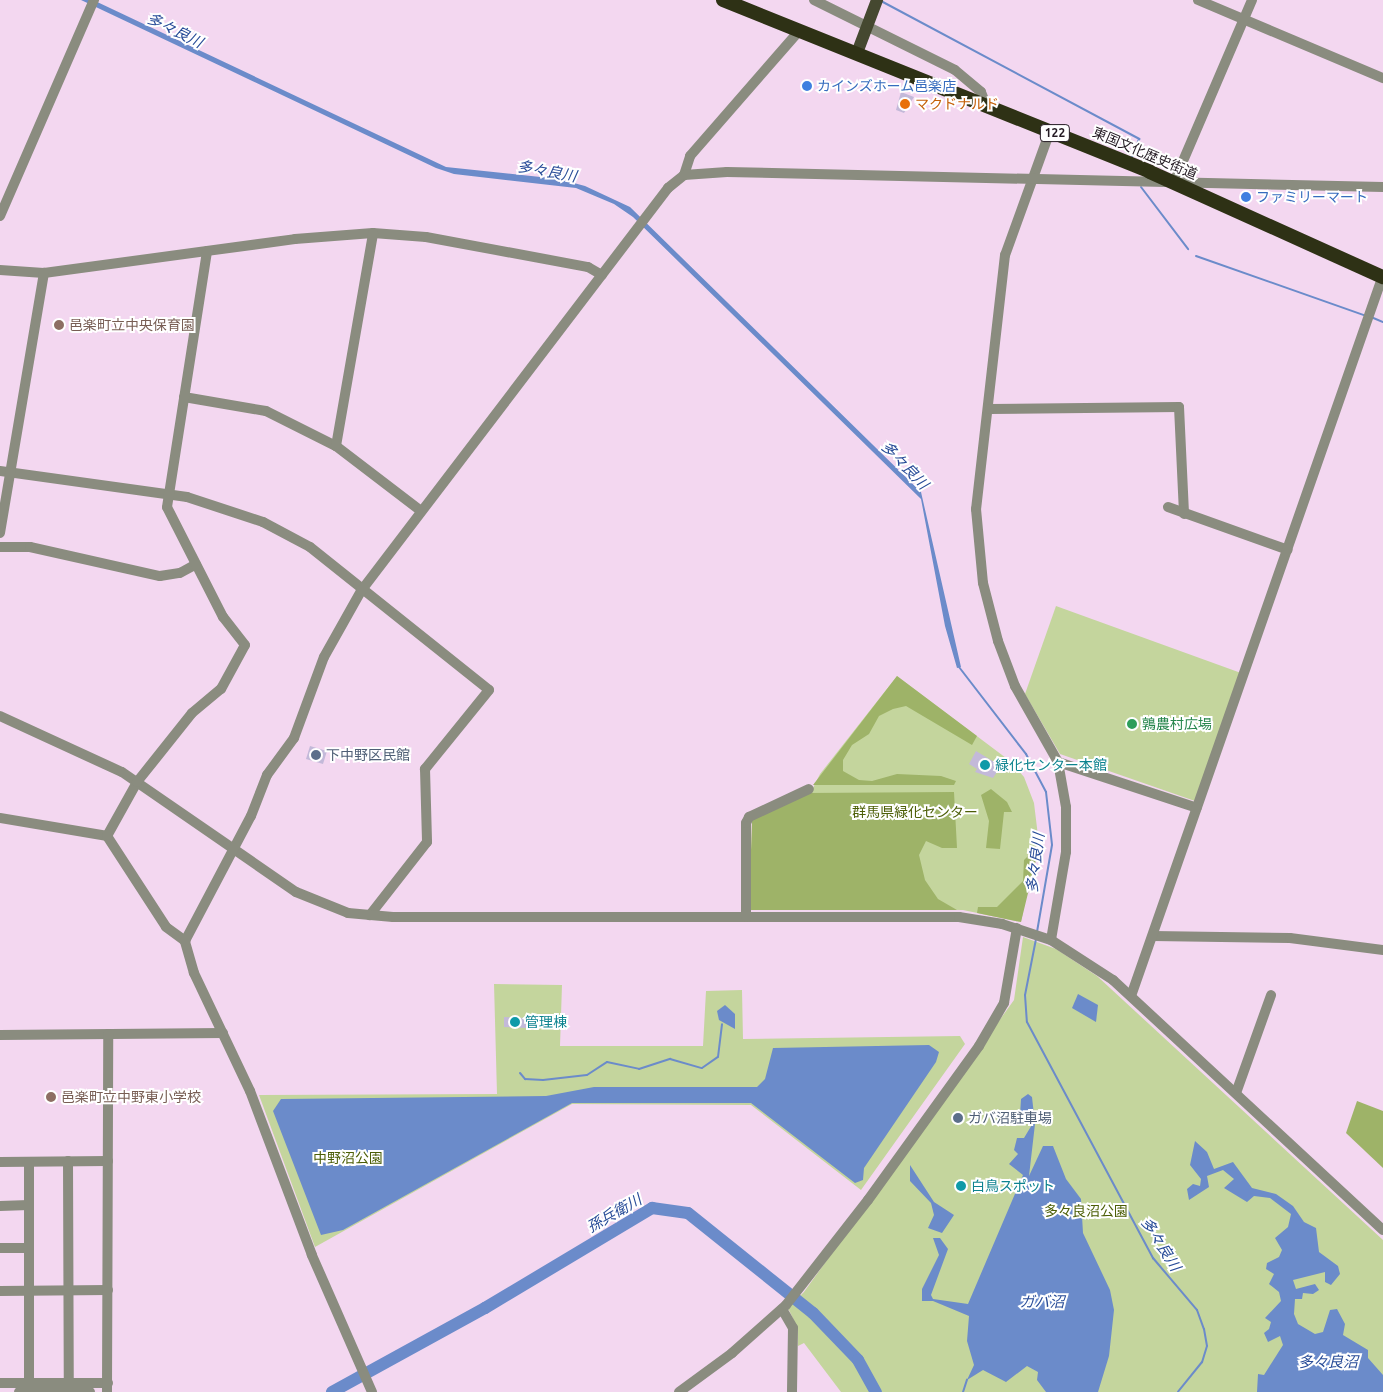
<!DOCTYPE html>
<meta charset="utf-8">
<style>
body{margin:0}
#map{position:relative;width:1383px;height:1392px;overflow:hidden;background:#f3d7f0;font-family:Ubuntu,"Noto Sans JP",sans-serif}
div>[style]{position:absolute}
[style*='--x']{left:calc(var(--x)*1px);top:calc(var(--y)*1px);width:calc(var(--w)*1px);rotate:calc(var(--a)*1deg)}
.green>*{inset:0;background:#c4d59d}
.forest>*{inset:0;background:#9eb368}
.water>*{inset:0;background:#6b8bca}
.stream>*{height:2px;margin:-1px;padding:0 1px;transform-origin:1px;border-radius:1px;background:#6b8bca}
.river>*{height:12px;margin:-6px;padding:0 6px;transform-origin:6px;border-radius:6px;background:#6b8bca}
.building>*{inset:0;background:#c3b9d9}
.minor>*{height:10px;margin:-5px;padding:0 5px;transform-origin:5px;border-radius:5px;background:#8a8c7f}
.major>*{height:12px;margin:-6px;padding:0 6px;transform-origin:6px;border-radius:6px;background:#454830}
.highway>*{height:14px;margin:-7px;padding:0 7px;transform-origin:7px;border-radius:7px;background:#2e3115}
.dots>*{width:14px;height:14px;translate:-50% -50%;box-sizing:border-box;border:2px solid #fff;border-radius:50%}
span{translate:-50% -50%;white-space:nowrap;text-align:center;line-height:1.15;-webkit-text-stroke:4px #fff;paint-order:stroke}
.shield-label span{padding:1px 4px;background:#fff;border:1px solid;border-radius:4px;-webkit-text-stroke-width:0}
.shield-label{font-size:12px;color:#241a23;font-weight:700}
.shop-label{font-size:14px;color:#366cbe}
.left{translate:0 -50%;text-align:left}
.food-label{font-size:14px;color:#c56008}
.street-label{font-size:14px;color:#241a23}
.education-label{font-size:14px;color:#785e54}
.leisure-label{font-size:14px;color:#27864d}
.service-label{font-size:14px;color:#4e5e75}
.culture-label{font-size:14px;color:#0d838f}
.park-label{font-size:14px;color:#4c5e06}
.water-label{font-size:15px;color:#284c98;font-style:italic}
</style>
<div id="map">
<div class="green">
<div style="clip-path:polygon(1056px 606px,1241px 673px,1195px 801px,1060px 754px,1025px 694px)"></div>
<div style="clip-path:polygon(897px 676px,1010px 761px,1024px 777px,1034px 803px,1038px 836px,1021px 922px,963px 910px,866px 909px,811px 792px,820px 774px)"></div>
<div style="clip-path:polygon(1023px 937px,1056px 949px,1097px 976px,1383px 1240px,1383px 1392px,841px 1392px,804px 1343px,798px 1346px,798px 1329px,788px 1308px,804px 1292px,1014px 1000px)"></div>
<div style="clip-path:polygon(494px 984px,562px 985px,560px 1046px,703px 1046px,706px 991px,742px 990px,743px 1039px,960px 1036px,965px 1044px,861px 1190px,751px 1105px,572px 1104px,315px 1247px,259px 1095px,497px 1094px)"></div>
</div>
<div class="forest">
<div style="clip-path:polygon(897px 676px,977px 736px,972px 745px,906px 706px,893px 709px,879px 716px,869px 734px,852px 745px,843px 760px,843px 771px,859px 780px,872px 781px,897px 774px,941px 776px,956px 781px,954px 785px,813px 785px)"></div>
<div style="clip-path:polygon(991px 789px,1007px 802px,1012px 812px,1004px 812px,1000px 849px,986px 848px,989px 821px,981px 795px)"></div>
<div style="clip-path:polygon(954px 792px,957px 848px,942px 848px,926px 841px,919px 855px,925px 880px,938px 899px,957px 910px,749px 910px,752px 820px,805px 793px)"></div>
<div style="clip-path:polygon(1029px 855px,1037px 856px,1021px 922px,977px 913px,978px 907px,997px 907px,1023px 881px,1024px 860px)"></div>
<div style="clip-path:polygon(1357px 1101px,1383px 1111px,1383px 1168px,1346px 1133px)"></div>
</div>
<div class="water">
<div style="clip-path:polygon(81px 0,93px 0,446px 167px,559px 179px,585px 186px,630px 207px,921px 492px,961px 667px,957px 668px,945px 626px,921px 499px,633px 217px,614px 204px,576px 188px,454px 174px,436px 168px)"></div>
<div style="clip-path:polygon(1078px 994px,1098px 1005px,1096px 1022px,1072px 1008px)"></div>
<div style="clip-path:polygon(725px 1005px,735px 1014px,735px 1029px,719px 1020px,717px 1011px)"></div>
<div style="clip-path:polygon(929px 1045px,939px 1052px,936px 1062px,864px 1168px,863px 1180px,855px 1183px,751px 1103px,572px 1103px,343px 1230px,321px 1235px,273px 1111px,281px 1099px,546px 1096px,594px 1087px,757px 1087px,765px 1079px,773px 1048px)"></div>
<div style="clip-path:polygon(1028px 1094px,1032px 1097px,1035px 1124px,1029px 1176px,1043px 1146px,1053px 1146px,1066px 1179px,1081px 1199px,1083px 1233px,1110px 1290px,1114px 1310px,1109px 1356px,1098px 1392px,1046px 1392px,1037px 1380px,1038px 1372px,1027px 1366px,1006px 1382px,983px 1370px,967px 1380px,974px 1365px,967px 1341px,969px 1316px,933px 1301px,922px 1301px,922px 1289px,939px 1255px,933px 1238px,940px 1238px,948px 1249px,931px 1295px,933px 1299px,968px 1304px,1023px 1175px,1009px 1164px,1018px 1154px,1014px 1150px,1017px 1138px,1024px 1138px,1033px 1123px,1020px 1115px,1021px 1099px)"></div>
<div style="clip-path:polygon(1195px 1141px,1207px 1152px,1214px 1169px,1233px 1162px,1252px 1188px,1276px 1194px,1293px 1206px,1304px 1222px,1316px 1228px,1319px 1252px,1338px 1266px,1340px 1274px,1331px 1285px,1325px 1282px,1325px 1272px,1293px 1280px,1296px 1289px,1315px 1284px,1319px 1290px,1313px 1294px,1303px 1293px,1302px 1299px,1295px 1299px,1294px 1314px,1298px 1324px,1315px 1334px,1323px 1332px,1330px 1310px,1337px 1309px,1345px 1324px,1343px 1335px,1368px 1350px,1368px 1358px,1383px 1375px,1383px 1392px,1257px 1392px,1258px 1374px,1264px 1375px,1283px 1345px,1280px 1336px,1268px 1342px,1264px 1333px,1269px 1329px,1271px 1322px,1265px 1318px,1281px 1301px,1279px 1292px,1269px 1284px,1274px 1274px,1266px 1269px,1267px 1263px,1279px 1257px,1282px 1250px,1275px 1238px,1288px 1227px,1291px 1214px,1270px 1198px,1254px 1196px,1247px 1202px,1224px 1188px,1234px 1179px,1223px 1170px,1207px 1176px,1209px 1187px,1189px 1200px,1187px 1189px,1193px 1184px,1200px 1186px,1201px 1179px,1190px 1165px)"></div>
<div style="clip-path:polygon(910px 1165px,934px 1202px,954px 1215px,942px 1233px,928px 1228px,934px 1215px,931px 1203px,910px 1181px)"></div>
</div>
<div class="stream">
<div style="--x:881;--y:1;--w:293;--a:28.1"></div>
<div style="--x:1139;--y:139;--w:19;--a:111"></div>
<div style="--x:1141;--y:187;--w:78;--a:52.8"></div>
<div style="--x:1196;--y:256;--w:178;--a:19.4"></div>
<div style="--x:1371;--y:317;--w:13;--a:23"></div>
<div style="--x:959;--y:667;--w:110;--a:52.4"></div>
<div style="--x:1026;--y:754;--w:43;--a:62.2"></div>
<div style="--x:1046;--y:792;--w:53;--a:83.5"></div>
<div style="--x:1052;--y:845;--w:88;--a:99.8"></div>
<div style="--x:1036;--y:939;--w:57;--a:101.1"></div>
<div style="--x:1025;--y:995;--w:27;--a:86"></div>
<div style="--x:1027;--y:1022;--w:268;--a:61.9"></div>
<div style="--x:1153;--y:1258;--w:68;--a:49.8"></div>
<div style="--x:1197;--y:1310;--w:20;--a:70"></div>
<div style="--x:1204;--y:1329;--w:17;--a:80"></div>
<div style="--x:1207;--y:1346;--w:17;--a:107"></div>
<div style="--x:1202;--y:1362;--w:38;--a:129"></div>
<div style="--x:520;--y:1073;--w:8;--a:50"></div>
<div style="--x:525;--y:1079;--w:18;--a:3"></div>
<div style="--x:543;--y:1080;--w:44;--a:-6.5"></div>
<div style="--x:587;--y:1075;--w:24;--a:-33"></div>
<div style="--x:607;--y:1062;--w:33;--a:12"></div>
<div style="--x:639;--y:1069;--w:33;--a:-18"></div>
<div style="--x:670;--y:1059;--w:33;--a:16"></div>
<div style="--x:702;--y:1068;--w:19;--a:-35"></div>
<div style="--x:718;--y:1057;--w:33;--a:-83"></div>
<div style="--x:963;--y:1392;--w:13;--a:-72"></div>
</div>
<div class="river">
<div style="--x:332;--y:1392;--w:175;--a:-28.8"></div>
<div style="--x:485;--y:1308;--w:195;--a:-30.9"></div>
<div style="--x:652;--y:1208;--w:36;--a:8"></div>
<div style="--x:688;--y:1213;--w:160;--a:38.7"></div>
<div style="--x:813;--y:1313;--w:65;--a:46.2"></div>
<div style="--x:858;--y:1360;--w:37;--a:61"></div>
</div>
<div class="building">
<div style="clip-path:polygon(901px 92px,914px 97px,904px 113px,896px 110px)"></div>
<div style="clip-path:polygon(310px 746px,327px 751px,323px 764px,306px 759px)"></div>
<div style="clip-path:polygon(976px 751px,1001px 766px,993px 778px,975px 772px,977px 769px,969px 764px)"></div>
<div style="clip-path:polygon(504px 1017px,526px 1018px,526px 1028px,504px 1027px)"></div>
</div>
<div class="minor">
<div style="--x:814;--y:0;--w:157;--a:26.4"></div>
<div style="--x:955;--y:70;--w:34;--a:40"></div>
<div style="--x:981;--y:92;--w:14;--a:69"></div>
<div style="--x:1198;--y:0;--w:201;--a:22.9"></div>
<div style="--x:1050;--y:131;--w:132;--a:109.9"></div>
<div style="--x:1005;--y:255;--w:256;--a:96.5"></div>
<div style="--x:976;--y:509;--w:74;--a:84.6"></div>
<div style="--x:983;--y:583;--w:60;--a:75.5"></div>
<div style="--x:998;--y:641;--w:48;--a:69.3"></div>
<div style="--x:1015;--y:686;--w:87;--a:60.5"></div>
<div style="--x:1058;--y:762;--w:46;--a:79.9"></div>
<div style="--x:1066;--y:807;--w:45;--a:90"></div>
<div style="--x:1066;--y:852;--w:89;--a:99.7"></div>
<div style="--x:684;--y:175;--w:20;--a:-72"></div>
<div style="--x:690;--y:156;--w:167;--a:-48.9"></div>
<div style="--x:1174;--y:182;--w:198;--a:-66.8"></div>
<div style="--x:0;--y:216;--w:236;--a:-66.5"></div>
<div style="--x:0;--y:270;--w:44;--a:3.9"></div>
<div style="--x:44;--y:273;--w:253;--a:-7.7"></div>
<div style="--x:295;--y:239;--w:78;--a:-4.4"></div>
<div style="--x:373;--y:233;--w:53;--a:4.3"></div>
<div style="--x:426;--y:237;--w:165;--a:10.5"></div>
<div style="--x:588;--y:267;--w:16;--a:30"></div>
<div style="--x:184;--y:397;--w:83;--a:9.7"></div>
<div style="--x:266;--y:411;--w:78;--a:26.6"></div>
<div style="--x:336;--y:446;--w:107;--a:37.4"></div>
<div style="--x:990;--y:409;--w:189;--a:-0.6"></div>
<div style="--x:1179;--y:407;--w:107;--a:87.3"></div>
<div style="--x:336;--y:446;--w:216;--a:-80.1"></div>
<div style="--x:0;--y:471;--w:189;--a:7.9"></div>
<div style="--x:187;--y:497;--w:80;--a:18.2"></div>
<div style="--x:263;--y:522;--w:53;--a:28"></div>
<div style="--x:310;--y:547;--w:229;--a:38.6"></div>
<div style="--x:489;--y:690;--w:102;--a:129"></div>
<div style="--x:425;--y:769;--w:73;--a:88.4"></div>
<div style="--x:427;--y:842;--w:93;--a:128"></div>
<div style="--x:1168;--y:507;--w:127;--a:19.7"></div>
<div style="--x:0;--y:533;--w:264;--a:-80.4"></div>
<div style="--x:0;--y:547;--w:30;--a:0"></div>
<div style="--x:30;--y:547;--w:133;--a:12.6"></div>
<div style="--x:160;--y:576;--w:20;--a:-9"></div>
<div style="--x:180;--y:573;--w:18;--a:-29"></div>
<div style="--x:0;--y:716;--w:134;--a:24.7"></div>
<div style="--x:122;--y:772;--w:211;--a:34.6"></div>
<div style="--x:296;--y:892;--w:56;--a:22"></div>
<div style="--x:348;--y:913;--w:45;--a:5.1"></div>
<div style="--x:393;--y:917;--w:566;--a:0"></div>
<div style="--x:959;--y:917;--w:44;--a:9.2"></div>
<div style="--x:1002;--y:924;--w:52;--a:18.1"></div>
<div style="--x:1051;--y:940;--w:74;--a:32.8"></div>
<div style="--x:1113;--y:980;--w:368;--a:42.8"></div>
<div style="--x:1058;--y:762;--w:146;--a:18.3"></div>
<div style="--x:0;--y:818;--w:109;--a:9.5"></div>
<div style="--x:107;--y:836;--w:108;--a:57"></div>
<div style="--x:166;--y:927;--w:24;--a:36"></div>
<div style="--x:107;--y:836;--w:62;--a:-60.9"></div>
<div style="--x:137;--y:782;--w:88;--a:-51.4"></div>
<div style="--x:192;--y:713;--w:38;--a:-40"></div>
<div style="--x:221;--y:689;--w:50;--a:-61.4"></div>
<div style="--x:245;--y:645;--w:36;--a:-128"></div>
<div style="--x:223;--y:617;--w:123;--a:-117"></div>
<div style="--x:167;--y:507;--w:259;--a:-81.1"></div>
<div style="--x:746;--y:917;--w:94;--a:-90"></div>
<div style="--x:746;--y:823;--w:7;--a:-63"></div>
<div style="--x:749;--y:817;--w:66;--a:-25"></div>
<div style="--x:1153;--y:936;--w:137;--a:0.8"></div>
<div style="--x:1290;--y:938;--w:94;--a:7.4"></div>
<div style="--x:1131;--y:996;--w:764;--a:-70.73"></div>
<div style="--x:0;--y:1035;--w:223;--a:-0.5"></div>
<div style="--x:1236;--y:1093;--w:104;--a:-70.3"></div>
<div style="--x:68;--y:1161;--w:230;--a:89.8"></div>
<div style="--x:0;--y:1162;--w:108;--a:-0.5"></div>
<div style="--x:0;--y:1206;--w:29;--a:-2"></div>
<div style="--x:0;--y:1248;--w:29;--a:0"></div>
<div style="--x:0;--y:1291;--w:108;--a:-0.5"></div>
<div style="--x:782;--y:1309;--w:22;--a:60"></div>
<div style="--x:793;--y:1328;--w:64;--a:90.9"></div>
<div style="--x:0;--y:1383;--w:108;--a:0"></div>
<div style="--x:19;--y:1392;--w:71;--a:0"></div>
<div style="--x:29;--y:1392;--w:230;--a:-90"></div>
<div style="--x:107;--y:1392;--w:358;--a:-89.8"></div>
<div style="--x:372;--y:1392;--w:150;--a:-113.7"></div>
<div style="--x:312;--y:1255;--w:175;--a:-110.7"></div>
<div style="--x:250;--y:1091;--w:131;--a:-115.4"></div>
<div style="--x:194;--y:973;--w:33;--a:-106"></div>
<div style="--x:185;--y:941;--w:141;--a:-62.2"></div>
<div style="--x:251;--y:816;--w:44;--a:-68.7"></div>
<div style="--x:267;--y:775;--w:46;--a:-53.9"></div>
<div style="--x:294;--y:738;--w:86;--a:-69.7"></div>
<div style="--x:324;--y:657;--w:76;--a:-60.7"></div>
<div style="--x:361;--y:591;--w:507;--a:-52.7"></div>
<div style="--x:668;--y:188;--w:21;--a:-39"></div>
<div style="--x:684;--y:175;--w:43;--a:-4"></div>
<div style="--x:727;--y:172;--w:656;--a:1.31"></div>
<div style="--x:679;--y:1392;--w:66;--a:-36.3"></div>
<div style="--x:732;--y:1353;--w:72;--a:-41.6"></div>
<div style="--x:786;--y:1305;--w:133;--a:-52"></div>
<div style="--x:868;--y:1200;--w:190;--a:-54.2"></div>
<div style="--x:979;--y:1046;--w:50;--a:-59.8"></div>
<div style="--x:1004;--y:1003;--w:76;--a:-80.2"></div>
</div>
<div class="major">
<div style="--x:857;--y:53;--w:57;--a:-69.3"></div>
</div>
<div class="highway">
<div style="--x:723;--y:0;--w:460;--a:21.9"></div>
<div style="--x:1150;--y:172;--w:256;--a:24.3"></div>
</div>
<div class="dots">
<div style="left:807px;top:86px;background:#3f7fe0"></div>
<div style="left:905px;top:104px;background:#e8710a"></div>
<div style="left:1246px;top:197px;background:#3f7fe0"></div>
<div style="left:59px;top:325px;background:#8d6e63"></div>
<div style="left:1132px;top:724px;background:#2e9e5b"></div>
<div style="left:316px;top:755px;background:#5c6f8a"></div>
<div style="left:985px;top:765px;background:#0f9aa8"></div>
<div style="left:515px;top:1022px;background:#0f9aa8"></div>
<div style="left:51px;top:1097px;background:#8d6e63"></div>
<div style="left:958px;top:1118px;background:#5c6f8a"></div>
<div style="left:961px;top:1186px;background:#0f9aa8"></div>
</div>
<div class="shield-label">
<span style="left:1055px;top:133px">122</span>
</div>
<div class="shop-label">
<span class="left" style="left:817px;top:86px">カインズホーム邑楽店</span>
<span class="left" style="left:1256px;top:197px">ファミリーマート</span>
</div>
<div class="food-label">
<span class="left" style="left:915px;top:104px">マクドナルド</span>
</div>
<div class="street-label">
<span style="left:1145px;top:153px;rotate:23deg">東国文化歴史街道</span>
</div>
<div class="education-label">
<span class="left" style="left:69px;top:325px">邑楽町立中央保育園</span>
<span class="left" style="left:61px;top:1097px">邑楽町立中野東小学校</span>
</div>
<div class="leisure-label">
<span class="left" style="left:1142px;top:724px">鶉農村広場</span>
</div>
<div class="service-label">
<span class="left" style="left:326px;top:755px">下中野区民館</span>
<span class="left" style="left:968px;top:1118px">ガバ沼駐車場</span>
</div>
<div class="culture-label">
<span class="left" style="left:995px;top:765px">緑化センター本館</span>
<span class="left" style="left:525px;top:1022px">管理棟</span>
<span class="left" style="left:971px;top:1186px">白鳥スポット</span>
</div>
<div class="park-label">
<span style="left:915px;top:812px">群馬県緑化センター</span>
<span style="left:348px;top:1158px">中野沼公園</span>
<span style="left:1086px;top:1211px">多々良沼公園</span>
</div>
<div class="water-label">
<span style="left:175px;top:30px;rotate:26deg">多々良川</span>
<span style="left:547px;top:171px;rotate:10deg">多々良川</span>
<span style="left:905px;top:465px;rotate:46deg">多々良川</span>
<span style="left:1035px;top:863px;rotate:-83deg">多々良川</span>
<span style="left:614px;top:1213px;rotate:-30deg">孫兵衛川</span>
<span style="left:1161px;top:1244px;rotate:58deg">多々良川</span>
<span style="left:1042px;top:1302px">ガバ沼</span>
<span style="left:1328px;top:1362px">多々良沼</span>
</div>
</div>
